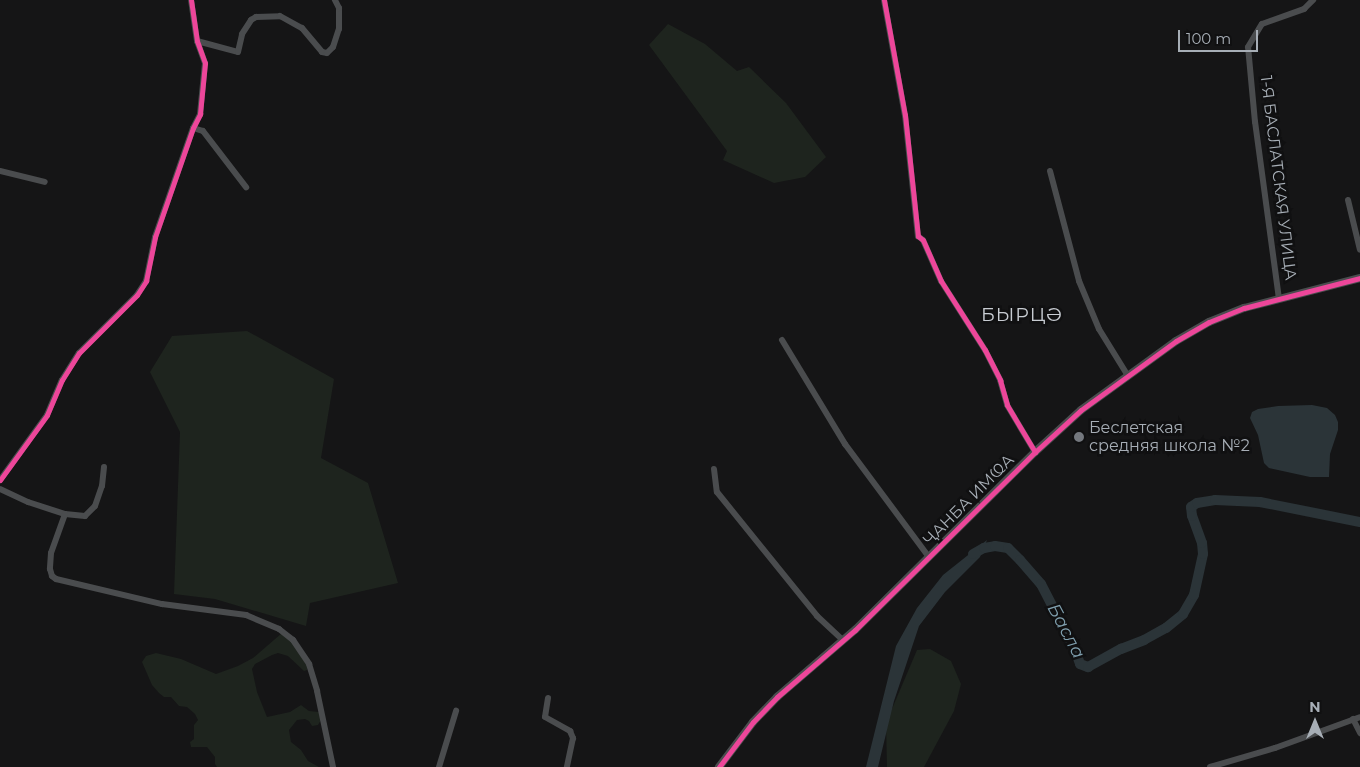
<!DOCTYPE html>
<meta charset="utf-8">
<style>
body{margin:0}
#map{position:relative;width:1360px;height:767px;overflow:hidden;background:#151516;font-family:Montserrat,sans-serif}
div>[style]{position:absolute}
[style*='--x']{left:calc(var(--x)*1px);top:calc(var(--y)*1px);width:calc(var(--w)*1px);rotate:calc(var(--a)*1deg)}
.green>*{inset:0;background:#1e241e}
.water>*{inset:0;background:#2b3438}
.river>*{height:10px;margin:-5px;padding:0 5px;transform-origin:5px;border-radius:5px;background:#2b3438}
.minor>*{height:6px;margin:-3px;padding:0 3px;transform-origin:3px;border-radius:3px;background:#4a4c4e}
.tertiary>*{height:8px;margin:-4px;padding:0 4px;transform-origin:4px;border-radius:4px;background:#4a4c4e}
.cycleway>*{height:5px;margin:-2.5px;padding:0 2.5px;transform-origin:2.5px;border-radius:2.5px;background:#ed469a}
.dots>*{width:14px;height:14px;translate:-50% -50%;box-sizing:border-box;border:2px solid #101011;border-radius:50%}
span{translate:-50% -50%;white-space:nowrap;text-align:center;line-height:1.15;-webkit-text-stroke:5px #101011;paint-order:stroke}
.street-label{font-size:16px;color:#a7aeb6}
.poi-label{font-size:16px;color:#a7aeb6}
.left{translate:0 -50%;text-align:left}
.water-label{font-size:18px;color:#80a0af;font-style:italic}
.quarter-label{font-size:19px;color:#c8ccd2;letter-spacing:1px}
.north{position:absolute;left:1290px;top:697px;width:50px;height:50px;-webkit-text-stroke:4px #101011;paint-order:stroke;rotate:0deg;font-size:14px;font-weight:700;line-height:20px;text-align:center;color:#a7aeb6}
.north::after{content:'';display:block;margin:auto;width:18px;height:22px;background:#a7aeb6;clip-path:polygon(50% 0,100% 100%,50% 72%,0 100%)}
.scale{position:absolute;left:1178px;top:30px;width:80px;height:22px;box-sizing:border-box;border:2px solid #a7aeb6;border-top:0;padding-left:6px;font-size:15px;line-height:18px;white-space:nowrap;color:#a7aeb6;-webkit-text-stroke:4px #101011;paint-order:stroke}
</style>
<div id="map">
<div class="green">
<div style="clip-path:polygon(668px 24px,705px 44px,737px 71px,749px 67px,786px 103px,826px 157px,805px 177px,774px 183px,723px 160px,727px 151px,649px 45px)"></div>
<div style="clip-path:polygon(247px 331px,334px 379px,321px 458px,368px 483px,398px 583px,310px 603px,306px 626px,215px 599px,174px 594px,180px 432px,150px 372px,172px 336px)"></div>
<div style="clip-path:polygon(282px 633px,293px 643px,307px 666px,307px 670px,304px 671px,288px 656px,278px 653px,272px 655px,255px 664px,252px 669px,257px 692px,267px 717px,290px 712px,301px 705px,309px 711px,319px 712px,321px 720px,318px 725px,312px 726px,309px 721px,305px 719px,297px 720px,289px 730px,291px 742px,301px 750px,308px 761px,319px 767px,217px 767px,215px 764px,215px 757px,207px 747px,191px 747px,190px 742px,194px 739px,194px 725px,198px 720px,195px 714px,187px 707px,179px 706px,171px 697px,164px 697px,159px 693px,152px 685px,142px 662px,146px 656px,156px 653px,181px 659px,216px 674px,238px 666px,253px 658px)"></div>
<div style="clip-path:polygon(930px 649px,951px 661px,961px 684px,954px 711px,924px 767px,887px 767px,886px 723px,917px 650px)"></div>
</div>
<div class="water">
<div style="clip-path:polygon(1312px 405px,1327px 408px,1335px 415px,1338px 422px,1338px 430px,1330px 454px,1329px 477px,1310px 477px,1269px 468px,1264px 463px,1258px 435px,1250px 418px,1252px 412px,1258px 409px,1278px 406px)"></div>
<div style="clip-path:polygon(987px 540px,980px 557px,945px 592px,919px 626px,894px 701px,878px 767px,866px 767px,896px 646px,917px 608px,943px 575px)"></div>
</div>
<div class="river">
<div style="--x:973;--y:554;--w:13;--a:-29"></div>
<div style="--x:984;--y:548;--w:11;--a:-10"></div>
<div style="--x:995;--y:546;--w:13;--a:9"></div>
<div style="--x:1008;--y:548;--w:17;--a:45"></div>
<div style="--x:1020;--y:560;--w:32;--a:49"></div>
<div style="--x:1041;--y:584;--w:74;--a:62.7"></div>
<div style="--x:1075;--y:650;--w:15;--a:70"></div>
<div style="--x:1080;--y:664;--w:9;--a:21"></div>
<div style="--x:1088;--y:667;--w:38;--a:-29"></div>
<div style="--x:1121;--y:649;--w:25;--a:-21"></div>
<div style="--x:1144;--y:640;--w:25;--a:-29"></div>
<div style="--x:1166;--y:628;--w:22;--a:-39"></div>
<div style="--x:1183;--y:614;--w:22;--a:-60"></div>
<div style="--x:1194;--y:595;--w:42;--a:-77.6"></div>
<div style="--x:1203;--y:554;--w:11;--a:-95"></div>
<div style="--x:1202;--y:543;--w:29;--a:-110"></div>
<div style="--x:1192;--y:516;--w:9;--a:-96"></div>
<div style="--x:1191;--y:507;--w:7;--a:-34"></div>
<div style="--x:1197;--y:503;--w:18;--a:-9"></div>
<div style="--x:1215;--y:500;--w:45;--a:2.5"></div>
<div style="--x:1260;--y:502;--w:102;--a:11.3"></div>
</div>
<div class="minor">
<div style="--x:884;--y:0;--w:117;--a:79.7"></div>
<div style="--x:905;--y:115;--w:122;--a:83.9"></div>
<div style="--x:918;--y:236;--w:6;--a:39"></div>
<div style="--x:923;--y:240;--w:45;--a:66.3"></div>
<div style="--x:941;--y:281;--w:82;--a:57.5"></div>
<div style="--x:985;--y:350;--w:34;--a:63"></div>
<div style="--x:1000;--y:380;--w:26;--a:74"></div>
<div style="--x:1007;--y:405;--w:55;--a:59.2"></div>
<div style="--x:197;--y:41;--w:42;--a:15"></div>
<div style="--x:238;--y:52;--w:18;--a:-77"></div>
<div style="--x:242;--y:34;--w:17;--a:-57"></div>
<div style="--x:251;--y:20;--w:6;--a:-31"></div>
<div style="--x:256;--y:17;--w:24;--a:-2"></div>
<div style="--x:280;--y:16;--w:25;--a:29"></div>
<div style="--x:302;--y:28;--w:31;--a:50"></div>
<div style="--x:322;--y:52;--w:5;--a:11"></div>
<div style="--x:327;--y:53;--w:8;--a:-45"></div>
<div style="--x:333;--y:47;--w:19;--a:-72"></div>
<div style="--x:339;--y:29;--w:21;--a:-90"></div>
<div style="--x:339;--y:8;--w:9;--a:-117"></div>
<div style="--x:193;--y:128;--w:10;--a:17"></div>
<div style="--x:203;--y:131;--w:71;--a:52.5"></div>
<div style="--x:0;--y:171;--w:46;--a:13.7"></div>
<div style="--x:1050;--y:171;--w:114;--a:75.2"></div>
<div style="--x:1079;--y:281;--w:52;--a:67.4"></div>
<div style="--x:1099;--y:329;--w:55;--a:58.3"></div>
<div style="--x:1348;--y:200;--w:51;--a:76.5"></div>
<div style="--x:1279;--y:299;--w:179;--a:-97.7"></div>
<div style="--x:1255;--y:122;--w:75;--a:-95.3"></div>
<div style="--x:1248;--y:47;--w:27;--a:-59"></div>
<div style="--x:1262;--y:24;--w:45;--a:-19.7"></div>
<div style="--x:1304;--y:9;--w:13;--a:-45"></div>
<div style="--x:782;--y:340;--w:122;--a:58.8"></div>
<div style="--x:845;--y:444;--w:141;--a:53.4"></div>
<div style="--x:714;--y:469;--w:23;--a:83"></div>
<div style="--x:717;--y:492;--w:159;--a:51.1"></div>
<div style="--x:817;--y:616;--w:35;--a:43"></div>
<div style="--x:0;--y:480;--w:80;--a:-54.1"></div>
<div style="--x:47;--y:415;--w:38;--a:-67"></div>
<div style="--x:62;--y:380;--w:32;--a:-58"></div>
<div style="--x:79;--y:353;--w:82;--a:-45"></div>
<div style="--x:137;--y:295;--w:17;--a:-57"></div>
<div style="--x:146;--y:281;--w:45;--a:-78.4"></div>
<div style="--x:155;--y:237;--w:115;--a:-70.8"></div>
<div style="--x:193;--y:128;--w:16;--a:-63"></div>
<div style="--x:200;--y:114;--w:51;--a:-84.4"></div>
<div style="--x:205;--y:63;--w:23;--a:-110"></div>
<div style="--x:197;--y:41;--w:41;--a:-98.3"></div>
<div style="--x:0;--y:489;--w:31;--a:25"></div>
<div style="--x:28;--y:502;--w:39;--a:18"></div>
<div style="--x:65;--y:514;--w:20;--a:6"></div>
<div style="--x:85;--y:516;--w:14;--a:-45"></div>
<div style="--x:95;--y:506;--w:21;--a:-71"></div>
<div style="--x:102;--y:486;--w:19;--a:-84"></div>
<div style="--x:65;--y:514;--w:41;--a:109.7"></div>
<div style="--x:51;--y:553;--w:16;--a:94"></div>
<div style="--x:50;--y:569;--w:7;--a:74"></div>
<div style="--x:52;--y:576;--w:5;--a:37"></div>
<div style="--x:56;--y:579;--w:109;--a:13.3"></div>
<div style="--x:162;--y:604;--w:85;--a:7.5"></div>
<div style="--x:246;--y:615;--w:36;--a:23"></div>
<div style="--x:279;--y:629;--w:18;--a:38"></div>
<div style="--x:293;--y:640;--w:29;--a:56"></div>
<div style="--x:309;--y:664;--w:28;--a:73"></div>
<div style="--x:317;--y:691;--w:78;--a:78.1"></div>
<div style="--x:548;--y:698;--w:19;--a:99"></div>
<div style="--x:545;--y:717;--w:29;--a:29"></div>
<div style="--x:570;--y:731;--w:8;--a:67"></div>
<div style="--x:573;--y:738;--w:30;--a:102"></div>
<div style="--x:1353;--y:719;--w:16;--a:63"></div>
<div style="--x:439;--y:767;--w:59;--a:-73.1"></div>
<div style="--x:1210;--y:767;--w:68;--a:-16.3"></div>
<div style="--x:1275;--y:748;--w:90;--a:-20"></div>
</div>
<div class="tertiary">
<div style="--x:719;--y:767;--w:56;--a:-52.9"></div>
<div style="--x:753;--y:722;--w:35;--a:-46"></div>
<div style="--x:777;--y:697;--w:103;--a:-40.7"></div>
<div style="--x:855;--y:630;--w:253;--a:-44.7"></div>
<div style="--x:1035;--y:452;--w:62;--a:-42.4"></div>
<div style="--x:1081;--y:410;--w:117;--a:-36"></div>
<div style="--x:1176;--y:341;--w:38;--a:-30"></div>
<div style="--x:1209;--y:322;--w:38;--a:-22"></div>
<div style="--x:1244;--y:308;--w:120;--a:-14.5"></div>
</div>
<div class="cycleway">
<div style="--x:884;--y:0;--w:117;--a:79.7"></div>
<div style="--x:905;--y:115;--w:122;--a:83.9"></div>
<div style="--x:918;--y:236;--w:6;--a:39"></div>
<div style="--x:923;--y:240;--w:45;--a:66.3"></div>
<div style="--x:941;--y:281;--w:82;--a:57.5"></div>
<div style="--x:985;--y:350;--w:34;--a:63"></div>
<div style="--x:1000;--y:380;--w:26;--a:74"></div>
<div style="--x:1007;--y:405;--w:55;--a:59.2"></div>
<div style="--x:0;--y:480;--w:80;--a:-54.1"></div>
<div style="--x:47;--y:415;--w:38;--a:-67"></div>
<div style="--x:62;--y:380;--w:32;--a:-58"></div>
<div style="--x:79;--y:353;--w:82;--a:-45"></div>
<div style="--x:137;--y:295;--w:17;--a:-57"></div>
<div style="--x:146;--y:281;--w:45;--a:-78.4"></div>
<div style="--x:155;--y:237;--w:115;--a:-70.8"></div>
<div style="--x:193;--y:128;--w:16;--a:-63"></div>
<div style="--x:200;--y:114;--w:51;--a:-84.4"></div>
<div style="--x:205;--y:63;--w:23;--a:-110"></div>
<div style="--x:197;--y:41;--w:41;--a:-98.3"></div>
<div style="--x:719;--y:767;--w:56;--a:-52.9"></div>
<div style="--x:753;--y:722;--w:35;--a:-46"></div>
<div style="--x:777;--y:697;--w:103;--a:-40.7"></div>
<div style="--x:855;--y:630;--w:253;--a:-44.7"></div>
<div style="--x:1035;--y:452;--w:62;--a:-42.4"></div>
<div style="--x:1081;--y:410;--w:117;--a:-36"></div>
<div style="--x:1176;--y:341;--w:38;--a:-30"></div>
<div style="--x:1209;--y:322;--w:38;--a:-22"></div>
<div style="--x:1244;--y:308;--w:120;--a:-14.5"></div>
</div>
<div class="dots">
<div style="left:1079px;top:437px;background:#74787e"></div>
</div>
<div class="street-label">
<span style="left:1278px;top:178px;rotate:83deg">1-Я БАСЛАТСКАЯ УЛИЦА</span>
<span style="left:969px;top:500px;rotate:-45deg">ҶАНБА ИМҨА</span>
</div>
<div class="poi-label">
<span class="left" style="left:1089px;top:437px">Беслетская<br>средняя школа №2</span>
</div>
<div class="water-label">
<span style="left:1066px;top:631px;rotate:62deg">Басла</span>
</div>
<div class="quarter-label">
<span style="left:1022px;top:315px">БЫРЦӘ</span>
</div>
<div class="north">N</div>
<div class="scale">100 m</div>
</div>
